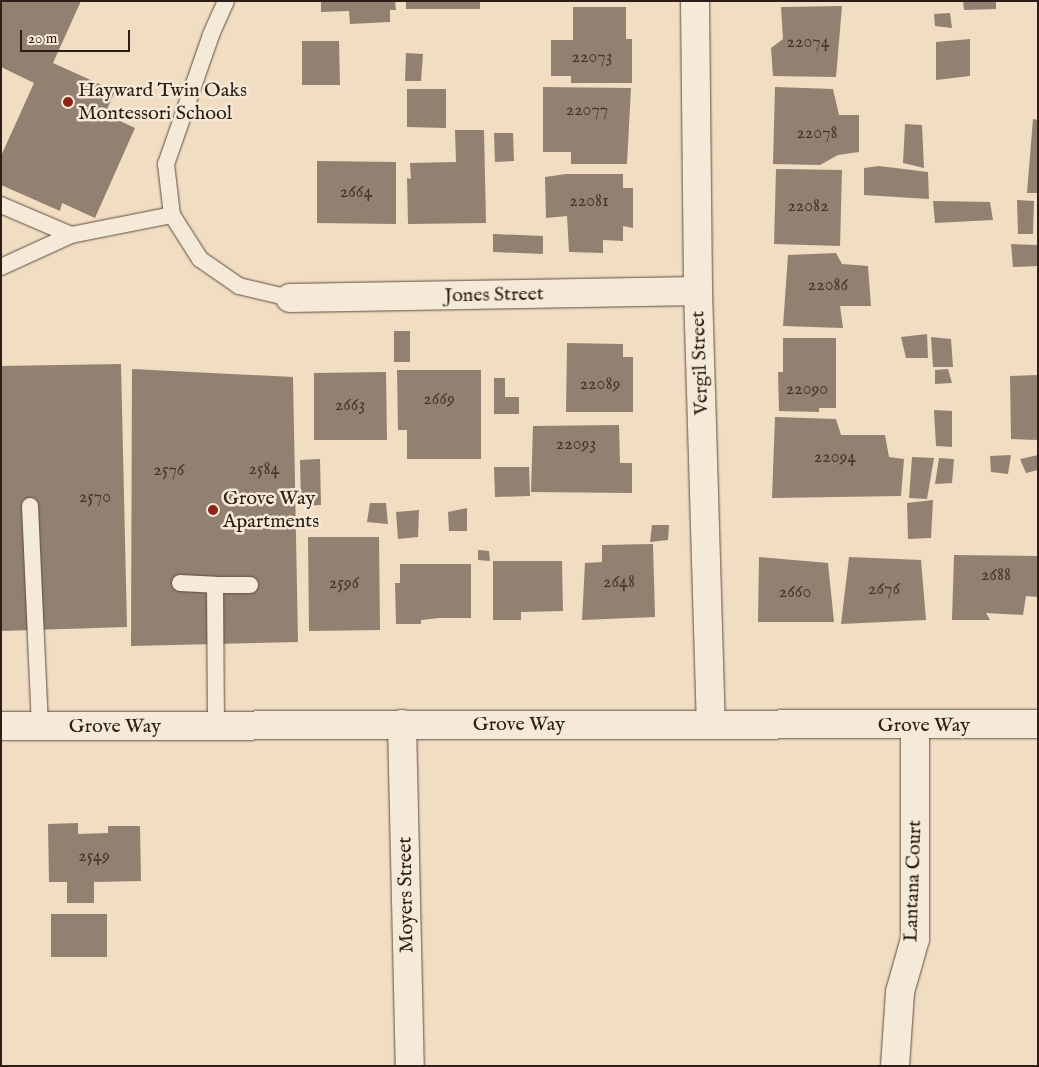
<!DOCTYPE html>
<style>
body{margin:0}
#map{position:relative;width:1039px;height:1067px;overflow:hidden;background:#f0ddc2;font-family:"IM FELL English",serif}
div>[style]{position:absolute}
[style*='--x']{left:calc(var(--x)*1px);top:calc(var(--y)*1px);width:calc(var(--w)*1px);rotate:calc(var(--a)*1deg)}
.building>*{inset:0;background:#928170}
.roads{filter:drop-shadow(0 0 1px #5e4e42) drop-shadow(0 0 1px #5e4e42)}
.service>*{height:16px;margin:-8px;padding:0 8px;transform-origin:8px;border-radius:8px;background:#f5e9d7}
.minor>*{height:28px;margin:-14px;padding:0 14px;transform-origin:14px;border-radius:14px;background:#f5e9d7}
.secondary>*{height:28px;margin:-14px;padding:0 14px;transform-origin:14px;border-radius:14px;background:#f5e9d7}
.dots>*{width:14px;height:14px;translate:-50% -50%;box-sizing:border-box;border:2px solid #f5e9d7;border-radius:50%}
span{translate:-50% -50%;white-space:nowrap;text-align:center;line-height:1.15;-webkit-text-stroke:5px #f5e9d7;paint-order:stroke}
.number-label{font-size:18px;color:#46372d}
.number-label span{-webkit-text-stroke-width:0}
.poi-label{font-size:20px;color:#2d1e17}
.left{translate:0 -50%;text-align:left}
.street-label{font-size:20px;color:#2d1e17}
.frame{position:absolute;inset:0;border:2px solid #2d1e17;pointer-events:none}
.scale{position:absolute;left:20px;top:30px;width:110px;height:22px;box-sizing:border-box;border:2px solid #2d1e17;border-top:0;padding-left:6px;font-size:15px;line-height:18px;white-space:nowrap;color:#2d1e17;-webkit-text-stroke:4px #f5e9d7;paint-order:stroke}
</style>
<div id="map">
<div class="building">
<div style="clip-path:polygon(1px 1px,81px 1px,53px 63px,115px 91px,105px 114px,135px 128px,95px 218px,62px 203px,60px 211px,1px 185px,1px 156px,34px 83px,1px 67px)"></div>
<div style="clip-path:polygon(321px 1px,395px 1px,396px 10px,390px 10px,390px 22px,350px 24px,349px 11px,321px 12px)"></div>
<div style="clip-path:polygon(406px 1px,480px 1px,480px 9px,406px 9px)"></div>
<div style="clip-path:polygon(963px 1px,996px 1px,996px 9px,964px 10px)"></div>
<div style="clip-path:polygon(842px 6px,836px 77px,773px 76px,771px 48px,783px 39px,781px 7px)"></div>
<div style="clip-path:polygon(573px 7px,626px 7px,626px 39px,632px 39px,632px 83px,571px 83px,571px 76px,551px 76px,551px 40px,573px 40px)"></div>
<div style="clip-path:polygon(950px 13px,952px 28px,935px 26px,934px 14px)"></div>
<div style="clip-path:polygon(970px 39px,970px 76px,936px 80px,936px 42px)"></div>
<div style="clip-path:polygon(302px 41px,339px 41px,340px 85px,302px 85px)"></div>
<div style="clip-path:polygon(406px 53px,423px 54px,421px 81px,405px 81px)"></div>
<div style="clip-path:polygon(543px 87px,631px 88px,627px 164px,571px 164px,571px 152px,543px 152px)"></div>
<div style="clip-path:polygon(775px 87px,833px 89px,839px 115px,859px 115px,859px 152px,838px 155px,820px 165px,773px 164px)"></div>
<div style="clip-path:polygon(407px 89px,446px 89px,446px 128px,407px 127px)"></div>
<div style="clip-path:polygon(1033px 119px,1038px 120px,1038px 193px,1027px 193px)"></div>
<div style="clip-path:polygon(905px 124px,922px 125px,924px 168px,903px 163px)"></div>
<div style="clip-path:polygon(455px 130px,484px 130px,486px 223px,408px 224px,407px 178px,411px 179px,410px 163px,456px 162px)"></div>
<div style="clip-path:polygon(494px 133px,513px 133px,514px 161px,495px 162px)"></div>
<div style="clip-path:polygon(317px 161px,396px 162px,396px 224px,317px 223px)"></div>
<div style="clip-path:polygon(879px 166px,928px 172px,929px 199px,864px 195px,864px 168px)"></div>
<div style="clip-path:polygon(776px 169px,842px 170px,840px 246px,774px 244px)"></div>
<div style="clip-path:polygon(566px 174px,623px 174px,623px 188px,633px 188px,633px 228px,623px 226px,623px 241px,603px 240px,603px 253px,569px 252px,567px 216px,546px 218px,545px 177px)"></div>
<div style="clip-path:polygon(1017px 200px,1034px 201px,1033px 234px,1018px 234px)"></div>
<div style="clip-path:polygon(933px 201px,990px 202px,993px 220px,935px 223px)"></div>
<div style="clip-path:polygon(493px 234px,543px 236px,543px 254px,493px 252px)"></div>
<div style="clip-path:polygon(1011px 244px,1038px 245px,1038px 266px,1013px 267px)"></div>
<div style="clip-path:polygon(836px 253px,842px 264px,868px 266px,871px 306px,840px 306px,843px 328px,783px 326px,788px 255px)"></div>
<div style="clip-path:polygon(394px 331px,410px 331px,410px 362px,394px 362px)"></div>
<div style="clip-path:polygon(927px 334px,928px 358px,906px 358px,901px 337px)"></div>
<div style="clip-path:polygon(931px 337px,951px 339px,953px 367px,933px 367px)"></div>
<div style="clip-path:polygon(783px 338px,836px 338px,836px 408px,819px 408px,819px 412px,779px 411px,778px 372px,783px 372px)"></div>
<div style="clip-path:polygon(567px 343px,623px 344px,623px 357px,633px 357px,633px 412px,566px 412px)"></div>
<div style="clip-path:polygon(121px 364px,127px 627px,1px 631px,1px 366px)"></div>
<div style="clip-path:polygon(132px 369px,293px 377px,298px 642px,131px 646px)"></div>
<div style="clip-path:polygon(948px 369px,952px 383px,935px 384px,935px 370px)"></div>
<div style="clip-path:polygon(397px 370px,481px 370px,481px 459px,407px 459px,407px 430px,398px 430px)"></div>
<div style="clip-path:polygon(386px 372px,387px 440px,314px 440px,314px 373px)"></div>
<div style="clip-path:polygon(1038px 375px,1038px 440px,1011px 439px,1010px 376px)"></div>
<div style="clip-path:polygon(494px 378px,505px 378px,505px 397px,519px 397px,519px 414px,494px 414px)"></div>
<div style="clip-path:polygon(934px 410px,952px 411px,952px 447px,936px 446px)"></div>
<div style="clip-path:polygon(775px 417px,836px 419px,841px 435px,885px 435px,889px 457px,904px 459px,901px 496px,772px 498px)"></div>
<div style="clip-path:polygon(619px 425px,620px 463px,632px 463px,632px 493px,531px 492px,533px 426px)"></div>
<div style="clip-path:polygon(1011px 455px,1008px 474px,991px 472px,990px 456px)"></div>
<div style="clip-path:polygon(1038px 455px,1038px 470px,1026px 473px,1020px 459px)"></div>
<div style="clip-path:polygon(912px 457px,934px 458px,927px 499px,909px 498px)"></div>
<div style="clip-path:polygon(939px 458px,954px 459px,952px 483px,935px 484px)"></div>
<div style="clip-path:polygon(320px 459px,321px 505px,301px 506px,300px 460px)"></div>
<div style="clip-path:polygon(494px 467px,529px 467px,530px 496px,495px 497px)"></div>
<div style="clip-path:polygon(933px 500px,931px 538px,908px 539px,907px 503px)"></div>
<div style="clip-path:polygon(370px 503px,386px 503px,388px 524px,367px 522px)"></div>
<div style="clip-path:polygon(467px 508px,467px 531px,449px 531px,448px 512px)"></div>
<div style="clip-path:polygon(419px 510px,418px 537px,398px 539px,396px 512px)"></div>
<div style="clip-path:polygon(652px 525px,669px 525px,668px 540px,650px 542px)"></div>
<div style="clip-path:polygon(308px 537px,379px 537px,380px 630px,309px 631px)"></div>
<div style="clip-path:polygon(653px 544px,655px 617px,582px 620px,585px 563px,602px 562px,602px 545px)"></div>
<div style="clip-path:polygon(478px 550px,489px 551px,490px 561px,478px 560px)"></div>
<div style="clip-path:polygon(954px 555px,1038px 556px,1038px 597px,1026px 596px,1023px 615px,986px 613px,990px 620px,952px 620px)"></div>
<div style="clip-path:polygon(759px 557px,828px 563px,834px 622px,758px 622px)"></div>
<div style="clip-path:polygon(849px 557px,921px 560px,926px 620px,841px 624px)"></div>
<div style="clip-path:polygon(493px 561px,562px 561px,563px 611px,521px 612px,521px 620px,493px 620px)"></div>
<div style="clip-path:polygon(400px 564px,471px 564px,471px 618px,439px 618px,421px 620px,421px 624px,396px 624px,395px 583px,400px 583px)"></div>
<div style="clip-path:polygon(78px 823px,78px 834px,108px 833px,108px 826px,140px 826px,141px 881px,94px 882px,94px 903px,67px 903px,67px 882px,49px 882px,48px 824px)"></div>
<div style="clip-path:polygon(51px 914px,107px 914px,107px 957px,51px 957px)"></div>
</div>
<div class="roads">
<div class="service">
<div style="--x:226;--y:1;--w:37;--a:114"></div>
<div style="--x:211;--y:35;--w:137;--a:109.2"></div>
<div style="--x:166;--y:164;--w:51;--a:83.3"></div>
<div style="--x:172;--y:215;--w:52;--a:57.5"></div>
<div style="--x:200;--y:259;--w:47;--a:34.7"></div>
<div style="--x:239;--y:286;--w:52;--a:13.2"></div>
<div style="--x:1;--y:205;--w:76;--a:23.2"></div>
<div style="--x:1;--y:267;--w:77;--a:-24.6"></div>
<div style="--x:71;--y:235;--w:103;--a:-11.2"></div>
<div style="--x:30;--y:506;--w:220;--a:87.4"></div>
<div style="--x:180;--y:583;--w:35;--a:3"></div>
<div style="--x:215;--y:585;--w:139;--a:89.6"></div>
<div style="--x:215;--y:585;--w:35;--a:0"></div>
</div>
<div class="minor">
<div style="--x:695;--y:1;--w:290;--a:89.4"></div>
<div style="--x:698;--y:291;--w:433;--a:88.3"></div>
<div style="--x:290;--y:298;--w:408;--a:-1"></div>
<div style="--x:402;--y:724;--w:342;--a:88.7"></div>
<div style="--x:895;--y:1066;--w:74;--a:-86.1"></div>
<div style="--x:900;--y:992;--w:55;--a:-74.2"></div>
<div style="--x:915;--y:939;--w:214;--a:-90"></div>
</div>
<div class="secondary">
<div style="--x:1;--y:726;--w:1037;--a:-0.11"></div>
</div>
</div>
<div class="dots">
<div style="left:68px;top:102px;background:#8f2418"></div>
<div style="left:213px;top:510px;background:#8f2418"></div>
</div>
<div class="number-label">
<span style="left:808px;top:43px">22074</span>
<span style="left:592px;top:58px">22073</span>
<span style="left:587px;top:111px">22077</span>
<span style="left:817px;top:134px">22078</span>
<span style="left:356px;top:193px">2664</span>
<span style="left:589px;top:202px">22081</span>
<span style="left:808px;top:207px">22082</span>
<span style="left:828px;top:286px">22086</span>
<span style="left:600px;top:385px">22089</span>
<span style="left:807px;top:390px">22090</span>
<span style="left:439px;top:400px">2669</span>
<span style="left:350px;top:406px">2663</span>
<span style="left:576px;top:445px">22093</span>
<span style="left:835px;top:458px">22094</span>
<span style="left:264px;top:470px">2584</span>
<span style="left:169px;top:471px">2576</span>
<span style="left:95px;top:498px">2570</span>
<span style="left:996px;top:576px">2688</span>
<span style="left:619px;top:583px">2648</span>
<span style="left:344px;top:584px">2596</span>
<span style="left:884px;top:590px">2676</span>
<span style="left:795px;top:593px">2660</span>
<span style="left:94px;top:857px">2549</span>
</div>
<div class="poi-label">
<span class="left" style="left:78px;top:102px">Hayward Twin Oaks<br>Montessori School</span>
<span class="left" style="left:223px;top:510px">Grove Way<br>Apartments</span>
</div>
<div class="street-label">
<span style="left:494px;top:295px;rotate:-1deg">Jones Street</span>
<span style="left:700px;top:363px;rotate:-92deg">Vergil Street</span>
<span style="left:519px;top:724px">Grove Way</span>
<span style="left:924px;top:725px">Grove Way</span>
<span style="left:115px;top:726px">Grove Way</span>
<span style="left:913px;top:881px;rotate:-88deg">Lantana Court</span>
<span style="left:406px;top:895px;rotate:-91deg">Moyers Street</span>
</div>
<div class="frame"></div>
<div class="scale">20 m</div>
</div>
